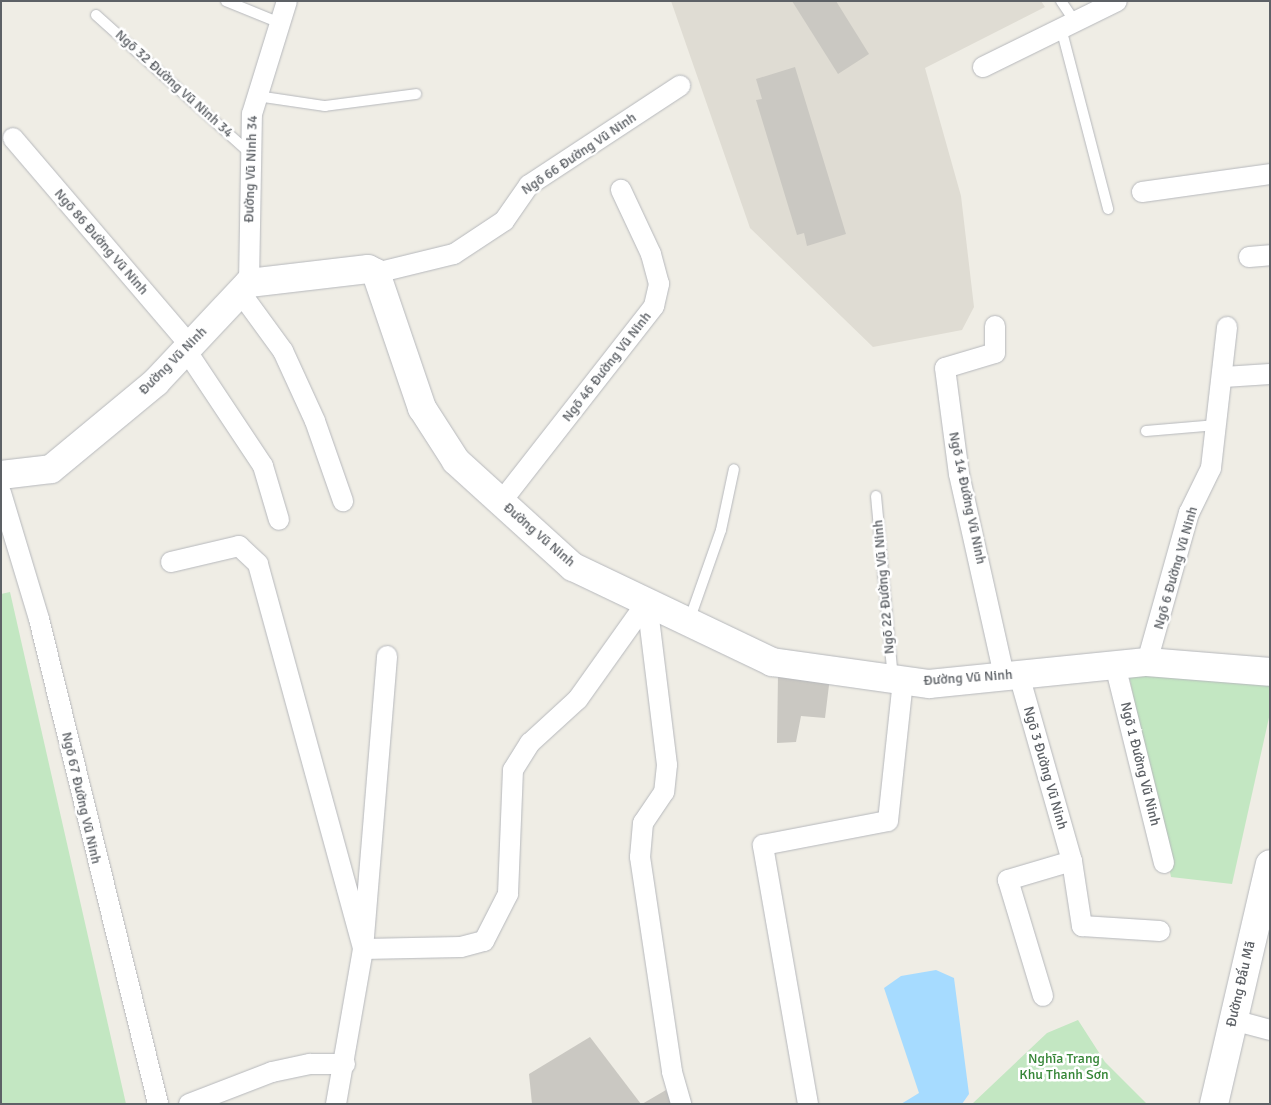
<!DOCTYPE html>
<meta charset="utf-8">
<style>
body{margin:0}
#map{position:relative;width:1271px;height:1105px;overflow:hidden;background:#efede5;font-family:Signika,sans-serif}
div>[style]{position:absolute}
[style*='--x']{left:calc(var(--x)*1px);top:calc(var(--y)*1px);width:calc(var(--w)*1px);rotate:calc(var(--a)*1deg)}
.education>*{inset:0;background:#dfdcd3}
.green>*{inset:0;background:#c3e7c2}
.water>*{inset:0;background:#a6dbff}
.building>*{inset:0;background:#cac8c2}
.roads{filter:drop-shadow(0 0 1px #b6b8bc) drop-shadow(0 0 1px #b6b8bc)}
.lane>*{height:10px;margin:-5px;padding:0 5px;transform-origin:5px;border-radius:5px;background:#fff}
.street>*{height:20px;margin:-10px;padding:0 10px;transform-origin:10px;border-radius:10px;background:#fff}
.secondary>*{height:28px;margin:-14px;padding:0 14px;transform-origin:14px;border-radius:14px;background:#fff}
span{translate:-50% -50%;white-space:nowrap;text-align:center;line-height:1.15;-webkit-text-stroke:5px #fff;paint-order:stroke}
.street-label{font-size:14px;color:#5d6166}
.park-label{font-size:14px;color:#358536}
.frame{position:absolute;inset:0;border:2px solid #5d6166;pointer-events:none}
</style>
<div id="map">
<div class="education">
<div style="clip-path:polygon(671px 1px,1041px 1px,1045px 7px,925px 68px,961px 196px,974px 307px,962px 330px,873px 347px,750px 228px)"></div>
</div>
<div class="green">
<div style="clip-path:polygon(10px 592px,126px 1104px,1px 1104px,1px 594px)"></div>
<div style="clip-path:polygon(1128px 671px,1270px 681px,1270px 713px,1232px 884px,1171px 877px)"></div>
<div style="clip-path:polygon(1078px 1020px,1105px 1062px,1147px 1104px,972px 1104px,1047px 1033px)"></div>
</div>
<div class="water">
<div style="clip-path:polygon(936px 970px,954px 978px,969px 1094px,962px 1104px,901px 1104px,919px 1093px,884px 988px,901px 976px)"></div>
</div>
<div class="building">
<div style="clip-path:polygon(792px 1px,836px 1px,869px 54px,838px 74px)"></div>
<div style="clip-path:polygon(795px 67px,846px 234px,807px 246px,804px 233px,797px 235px,756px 100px,762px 99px,756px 79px)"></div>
<div style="clip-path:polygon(778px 674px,830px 677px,825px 718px,801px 716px,796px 742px,777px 743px)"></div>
<div style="clip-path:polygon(590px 1037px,641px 1104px,532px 1104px,529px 1074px)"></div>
<div style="clip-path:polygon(666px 1090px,672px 1104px,642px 1104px)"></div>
</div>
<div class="roads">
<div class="lane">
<div style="--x:226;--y:1;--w:58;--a:22.2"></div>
<div style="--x:1061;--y:1;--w:25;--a:56"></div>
<div style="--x:96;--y:15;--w:207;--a:41.9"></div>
<div style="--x:1061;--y:28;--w:187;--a:75.4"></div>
<div style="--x:257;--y:96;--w:69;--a:8.4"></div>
<div style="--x:325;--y:106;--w:92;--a:-7.5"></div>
<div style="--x:1146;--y:431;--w:71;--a:-4.8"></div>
<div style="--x:876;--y:496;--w:183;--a:84.7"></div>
<div style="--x:689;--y:621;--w:96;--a:-70.6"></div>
<div style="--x:721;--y:530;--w:62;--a:-78"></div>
</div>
<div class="street">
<div style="--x:983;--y:67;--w:149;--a:-26.2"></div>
<div style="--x:13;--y:138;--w:272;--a:49.5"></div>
<div style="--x:1142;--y:192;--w:129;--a:-8"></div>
<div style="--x:1249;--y:257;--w:21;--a:-5"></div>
<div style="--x:376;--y:273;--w:80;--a:-13.7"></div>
<div style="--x:454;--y:254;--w:60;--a:-33.4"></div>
<div style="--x:504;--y:221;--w:44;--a:-55.2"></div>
<div style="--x:529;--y:185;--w:181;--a:-33.3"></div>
<div style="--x:249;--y:283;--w:169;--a:-89"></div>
<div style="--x:252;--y:114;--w:118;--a:-72.8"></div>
<div style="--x:240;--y:292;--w:73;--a:53.9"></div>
<div style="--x:283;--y:351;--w:77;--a:65.4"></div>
<div style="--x:315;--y:421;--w:85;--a:70.7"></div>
<div style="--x:995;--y:326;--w:27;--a:90"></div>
<div style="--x:995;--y:353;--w:52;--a:163.3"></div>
<div style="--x:945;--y:368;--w:107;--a:82.5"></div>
<div style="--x:959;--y:474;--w:207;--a:77.4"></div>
<div style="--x:186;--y:350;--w:139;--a:56.4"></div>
<div style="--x:263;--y:466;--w:56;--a:73.5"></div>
<div style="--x:1224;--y:377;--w:46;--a:-3.7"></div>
<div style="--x:1;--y:493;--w:132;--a:73.2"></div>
<div style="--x:39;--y:619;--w:499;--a:76.2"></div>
<div style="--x:501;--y:502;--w:249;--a:-52"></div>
<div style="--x:654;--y:306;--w:23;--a:-77"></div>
<div style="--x:659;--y:284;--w:31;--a:-105"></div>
<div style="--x:651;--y:254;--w:71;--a:-115.1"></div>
<div style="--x:171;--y:562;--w:70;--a:-13.2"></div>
<div style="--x:239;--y:546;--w:26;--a:43"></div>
<div style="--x:258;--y:564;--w:399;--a:74.7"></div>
<div style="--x:647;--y:602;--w:164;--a:83"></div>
<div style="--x:667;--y:765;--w:27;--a:96"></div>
<div style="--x:664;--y:792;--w:37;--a:124"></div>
<div style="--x:643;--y:823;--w:34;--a:95"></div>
<div style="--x:640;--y:857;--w:217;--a:81.5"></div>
<div style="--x:672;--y:1072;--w:33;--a:74"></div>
<div style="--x:1147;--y:662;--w:155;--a:-74.3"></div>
<div style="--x:1189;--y:513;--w:50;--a:-63.9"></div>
<div style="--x:1211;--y:468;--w:142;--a:-83.5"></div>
<div style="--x:1115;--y:665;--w:204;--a:76.1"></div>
<div style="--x:1019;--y:675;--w:193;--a:74.1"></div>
<div style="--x:1072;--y:861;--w:67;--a:163.5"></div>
<div style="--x:1008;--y:880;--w:121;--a:73.2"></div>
<div style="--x:1072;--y:861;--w:66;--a:81.3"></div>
<div style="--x:1082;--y:926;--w:78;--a:3.7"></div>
<div style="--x:363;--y:949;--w:98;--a:-1.2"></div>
<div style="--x:461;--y:947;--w:24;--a:-15"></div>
<div style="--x:484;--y:941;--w:53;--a:-62.9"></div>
<div style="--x:508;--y:894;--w:124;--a:-87.7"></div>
<div style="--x:513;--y:770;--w:32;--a:-58"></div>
<div style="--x:530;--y:743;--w:65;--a:-42.5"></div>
<div style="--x:578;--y:699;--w:119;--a:-54.6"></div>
<div style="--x:1233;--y:1020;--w:38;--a:15"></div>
<div style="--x:189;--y:1104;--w:89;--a:-21.1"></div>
<div style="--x:272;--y:1072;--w:39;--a:-12"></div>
<div style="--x:310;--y:1064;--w:35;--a:0"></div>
<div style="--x:336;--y:1104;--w:157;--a:-80.1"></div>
<div style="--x:363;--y:949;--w:294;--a:-85.3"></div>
<div style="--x:808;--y:1104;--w:263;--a:-99.9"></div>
<div style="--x:763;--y:845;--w:127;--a:-10.9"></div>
<div style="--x:888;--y:821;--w:142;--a:-83.9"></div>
</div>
<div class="secondary">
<div style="--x:1;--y:475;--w:50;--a:-6.8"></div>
<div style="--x:51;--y:469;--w:136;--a:-39.6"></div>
<div style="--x:156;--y:382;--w:136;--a:-46.8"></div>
<div style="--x:249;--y:283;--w:120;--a:-6.7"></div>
<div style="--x:368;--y:269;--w:9;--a:27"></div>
<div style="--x:376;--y:273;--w:143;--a:71.2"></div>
<div style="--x:422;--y:408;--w:63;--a:57.3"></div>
<div style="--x:456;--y:461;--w:158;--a:42.2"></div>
<div style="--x:573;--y:567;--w:221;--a:25.5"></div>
<div style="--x:772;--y:662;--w:159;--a:8"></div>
<div style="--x:929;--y:684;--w:219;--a:-5.8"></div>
<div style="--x:1147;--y:662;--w:123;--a:4.6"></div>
<div style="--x:1214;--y:1104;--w:246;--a:-76.9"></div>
</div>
</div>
<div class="street-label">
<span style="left:174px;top:84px;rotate:42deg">Ngõ 32 Đường Vũ Ninh 34</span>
<span style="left:579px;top:154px;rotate:-34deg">Ngõ 66 Đường Vũ Ninh</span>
<span style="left:251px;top:169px;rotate:-88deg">Đường Vũ Ninh 34</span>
<span style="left:101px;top:242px;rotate:49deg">Ngõ 86 Đường Vũ Ninh</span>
<span style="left:173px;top:361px;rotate:-45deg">Đường Vũ Ninh</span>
<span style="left:607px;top:367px;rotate:-52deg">Ngõ 46 Đường Vũ Ninh</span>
<span style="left:967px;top:498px;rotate:78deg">Ngõ 14 Đường Vũ Ninh</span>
<span style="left:539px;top:535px;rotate:41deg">Đường Vũ Ninh</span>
<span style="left:1176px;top:568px;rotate:-74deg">Ngõ 6 Đường Vũ Ninh</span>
<span style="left:884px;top:587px;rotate:-95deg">Ngõ 22 Đường Vũ Ninh</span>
<span style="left:968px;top:678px;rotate:-4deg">Đường Vũ Ninh</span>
<span style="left:1140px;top:764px;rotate:76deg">Ngõ 1 Đường Vũ Ninh</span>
<span style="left:1045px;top:768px;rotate:74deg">Ngõ 3 Đường Vũ Ninh</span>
<span style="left:81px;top:798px;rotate:77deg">Ngõ 67 Đường Vũ Ninh</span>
<span style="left:1241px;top:984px;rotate:-77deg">Đường Đấu Mã</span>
</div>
<div class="park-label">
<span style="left:1064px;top:1067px">Nghĩa Trang<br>Khu Thanh Sơn</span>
</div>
<div class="frame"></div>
</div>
